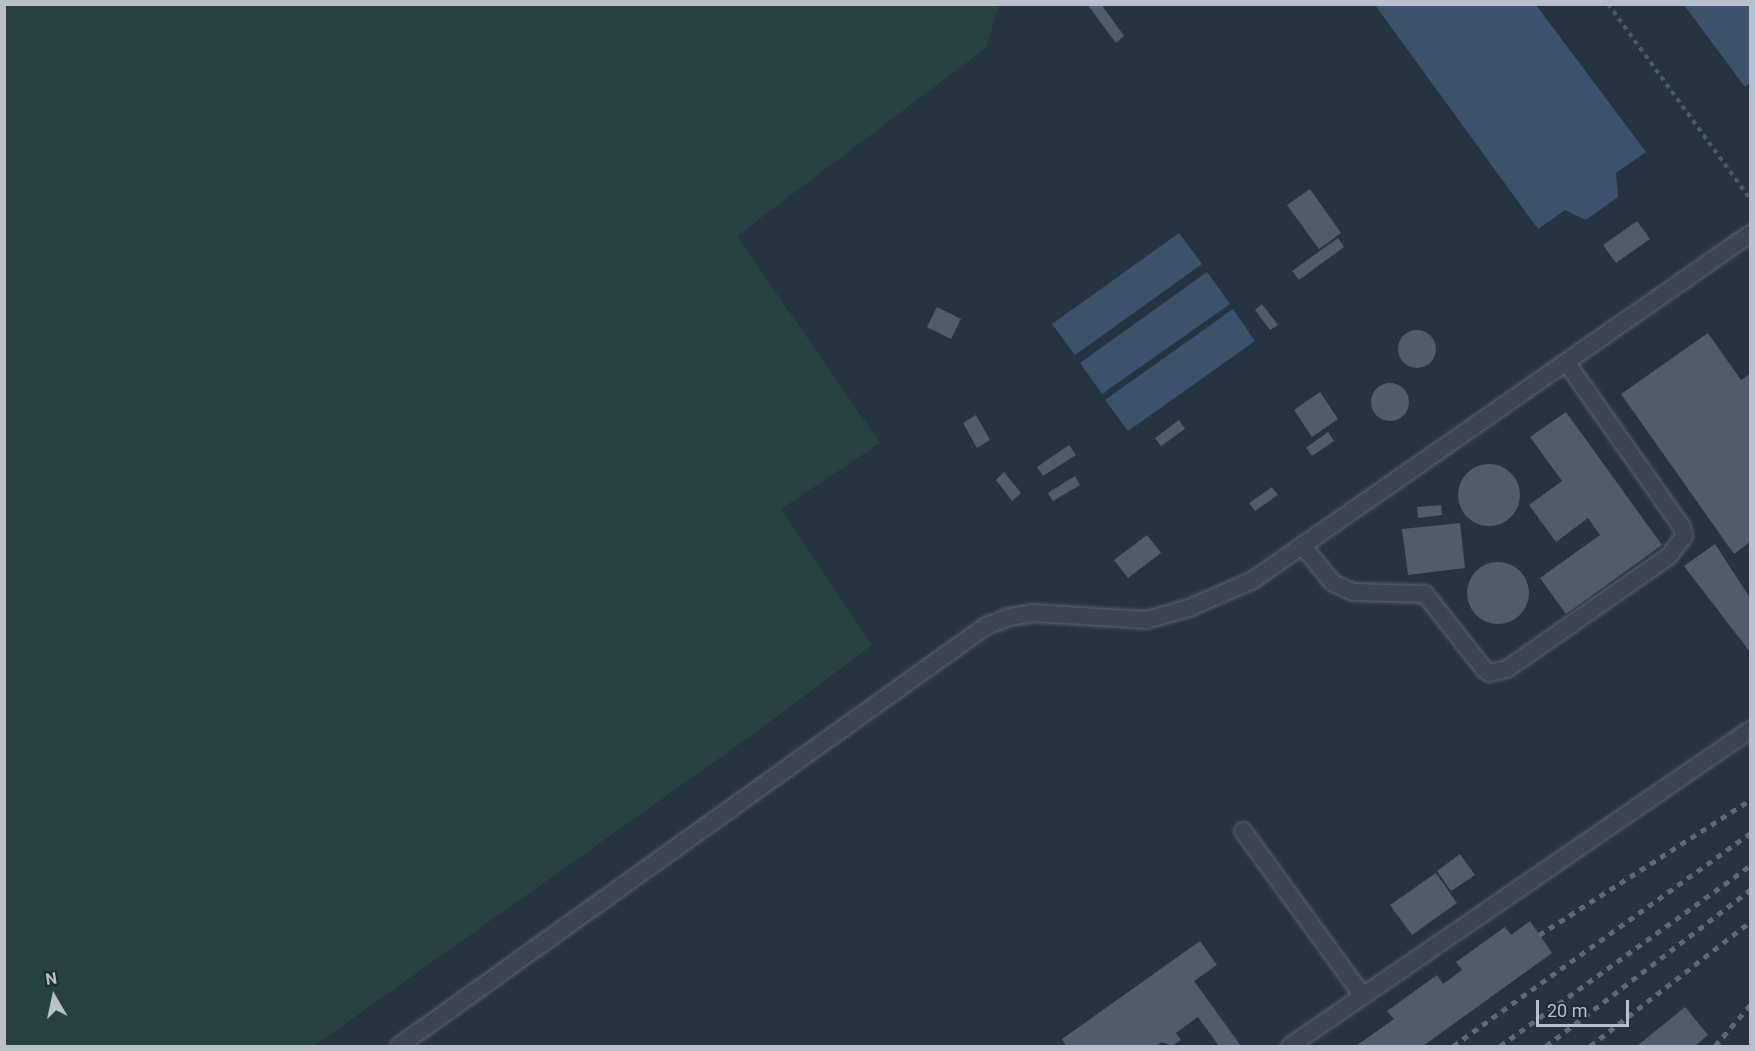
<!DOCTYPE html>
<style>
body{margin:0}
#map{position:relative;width:1755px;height:1051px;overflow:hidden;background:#263341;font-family:Roboto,sans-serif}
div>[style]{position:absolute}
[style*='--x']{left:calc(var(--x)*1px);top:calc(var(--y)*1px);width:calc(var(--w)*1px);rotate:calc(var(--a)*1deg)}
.green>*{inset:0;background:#284142}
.water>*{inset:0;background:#3c526a}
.building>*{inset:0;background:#4f5c6c}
.round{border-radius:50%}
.path>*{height:4px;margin-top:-2px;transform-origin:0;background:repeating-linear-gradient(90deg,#475d5f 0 4.5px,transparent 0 9px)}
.roads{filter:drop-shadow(0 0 2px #58636e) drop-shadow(0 0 2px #58636e)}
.lane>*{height:16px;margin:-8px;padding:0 8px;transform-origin:8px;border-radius:8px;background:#3b4551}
.rail>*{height:4.5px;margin-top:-2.25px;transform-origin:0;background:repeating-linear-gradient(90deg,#5d6978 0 6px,transparent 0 12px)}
span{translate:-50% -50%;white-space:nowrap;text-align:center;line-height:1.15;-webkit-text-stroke:6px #1f2a37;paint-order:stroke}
.frame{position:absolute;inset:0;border:6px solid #b7c0cb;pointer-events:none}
.north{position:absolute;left:24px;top:967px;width:60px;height:60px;-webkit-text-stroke:4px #1f2a37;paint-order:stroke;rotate:351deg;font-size:16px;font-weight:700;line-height:24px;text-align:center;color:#b7c0cb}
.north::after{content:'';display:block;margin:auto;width:21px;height:27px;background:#b7c0cb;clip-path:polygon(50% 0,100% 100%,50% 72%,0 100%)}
.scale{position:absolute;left:1536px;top:1000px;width:93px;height:27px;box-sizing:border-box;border:3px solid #b7c0cb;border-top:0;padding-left:8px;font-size:18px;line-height:21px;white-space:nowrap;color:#b7c0cb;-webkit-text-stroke:4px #1f2a37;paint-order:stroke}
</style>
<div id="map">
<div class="green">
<div style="clip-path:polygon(5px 4px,999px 5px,986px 48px,737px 236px,880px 443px,781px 509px,872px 645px,759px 730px,314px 1046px,5px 1046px)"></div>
</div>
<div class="water">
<div style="clip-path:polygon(1375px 5px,1536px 5px,1646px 152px,1616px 173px,1618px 197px,1586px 220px,1565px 210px,1538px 229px)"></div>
<div style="clip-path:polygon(1684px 5px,1750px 5px,1750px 83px,1745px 87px)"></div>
<div style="clip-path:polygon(1179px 233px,1202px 264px,1075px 355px,1052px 324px)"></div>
<div style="clip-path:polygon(1207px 272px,1230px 304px,1102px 394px,1080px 363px)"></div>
<div style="clip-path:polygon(1233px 309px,1255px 341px,1128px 431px,1105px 400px)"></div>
</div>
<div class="building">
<div style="clip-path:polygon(1087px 4px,1101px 4px,1124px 36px,1116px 43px)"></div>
<div style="clip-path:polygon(1310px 189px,1341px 233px,1319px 249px,1287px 205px)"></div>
<div style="clip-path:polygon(1637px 221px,1650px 239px,1616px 263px,1603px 245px)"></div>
<div style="clip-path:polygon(1338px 238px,1344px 247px,1299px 280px,1292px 271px)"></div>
<div style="clip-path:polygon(1262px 304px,1278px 325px,1270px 330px,1255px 310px)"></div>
<div style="clip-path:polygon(937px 307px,961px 319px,951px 339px,927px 327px)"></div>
<div class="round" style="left:1398px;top:330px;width:38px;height:38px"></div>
<div style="clip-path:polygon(1708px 333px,1741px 380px,1750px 374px,1750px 542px,1734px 554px,1621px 394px)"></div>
<div class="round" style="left:1371px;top:383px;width:38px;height:38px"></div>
<div style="clip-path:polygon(1320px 392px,1338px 419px,1312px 437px,1294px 410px)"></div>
<div style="clip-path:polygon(1566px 412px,1662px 545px,1566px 614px,1540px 578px,1600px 535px,1588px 518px,1556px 542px,1529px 505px,1562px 481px,1530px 437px)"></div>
<div style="clip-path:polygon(976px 415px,990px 440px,977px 448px,963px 423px)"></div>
<div style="clip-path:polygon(1179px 420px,1185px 429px,1161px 446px,1155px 438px)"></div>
<div style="clip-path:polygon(1328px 432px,1334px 441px,1312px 456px,1306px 448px)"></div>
<div style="clip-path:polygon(1069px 445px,1076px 455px,1043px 476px,1037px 467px)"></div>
<div class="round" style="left:1458px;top:464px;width:62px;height:62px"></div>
<div style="clip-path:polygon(1004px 472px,1021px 493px,1012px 501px,996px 480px)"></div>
<div style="clip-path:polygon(1075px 476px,1080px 485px,1053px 501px,1048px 493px)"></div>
<div style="clip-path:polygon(1272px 487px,1278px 495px,1255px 511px,1249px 503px)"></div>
<div style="clip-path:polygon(1441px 505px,1442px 515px,1418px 518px,1417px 507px)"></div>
<div style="clip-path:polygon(1460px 523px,1465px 568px,1408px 575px,1402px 529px)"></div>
<div style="clip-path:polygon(1147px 535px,1161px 553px,1128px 578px,1114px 560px)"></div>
<div style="clip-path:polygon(1715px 544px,1750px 598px,1750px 652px,1684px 566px)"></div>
<div class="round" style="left:1467px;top:562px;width:62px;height:62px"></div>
<div style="clip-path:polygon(1460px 854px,1475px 875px,1451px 891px,1437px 871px)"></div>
<div style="clip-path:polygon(1436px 873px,1457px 903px,1412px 935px,1390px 905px)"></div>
<div style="clip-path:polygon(1530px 921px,1552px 953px,1423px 1046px,1356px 1046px,1394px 1019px,1387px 1011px,1437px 975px,1443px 984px,1462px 970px,1456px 962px,1505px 927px,1511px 935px)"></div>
<div style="clip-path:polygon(1200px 941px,1217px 965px,1194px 981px,1241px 1046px,1219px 1046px,1198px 1017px,1176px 1033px,1181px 1040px,1172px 1046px,1162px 1042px,1156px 1046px,1066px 1046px,1062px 1039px)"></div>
<div style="clip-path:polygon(1685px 1007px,1708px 1035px,1695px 1046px,1637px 1046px)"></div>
</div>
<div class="path">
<div style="--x:1608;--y:4;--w:241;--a:53.9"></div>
</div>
<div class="roads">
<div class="lane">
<div style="--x:1302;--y:545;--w:49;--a:50.8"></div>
<div style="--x:1333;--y:583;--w:22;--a:24"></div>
<div style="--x:1353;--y:592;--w:72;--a:1.6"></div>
<div style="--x:1425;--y:594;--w:95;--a:51.8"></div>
<div style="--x:1484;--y:669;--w:6;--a:39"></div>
<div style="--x:1489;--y:673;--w:18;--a:-13"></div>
<div style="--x:1507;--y:669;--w:198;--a:-34.9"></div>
<div style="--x:1669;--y:556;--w:25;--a:-53"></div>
<div style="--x:1684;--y:536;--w:9;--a:-103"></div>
<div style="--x:1682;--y:527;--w:202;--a:-125.1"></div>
<div style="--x:1243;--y:831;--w:204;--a:54"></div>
<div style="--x:399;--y:1046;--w:722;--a:-35.58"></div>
<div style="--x:986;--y:626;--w:25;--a:-21"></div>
<div style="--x:1009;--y:617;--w:24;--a:-9"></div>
<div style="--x:1033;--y:613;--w:113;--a:3.5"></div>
<div style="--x:1146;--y:620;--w:45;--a:-15.6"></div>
<div style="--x:1189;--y:608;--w:70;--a:-23.6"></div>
<div style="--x:1253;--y:580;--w:606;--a:-34.84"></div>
<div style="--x:1290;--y:1046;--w:558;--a:-34.49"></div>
</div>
</div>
<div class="rail">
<div style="--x:1539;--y:935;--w:250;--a:-32.6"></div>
<div style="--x:1453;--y:1046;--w:365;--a:-35.6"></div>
<div style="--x:1500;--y:1046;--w:308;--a:-35.8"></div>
<div style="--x:1546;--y:1046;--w:257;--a:-37.4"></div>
<div style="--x:1590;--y:1046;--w:202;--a:-37.8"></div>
<div style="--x:1715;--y:1046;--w:54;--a:-49.5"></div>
</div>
<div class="frame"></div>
<div class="north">N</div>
<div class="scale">20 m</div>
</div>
